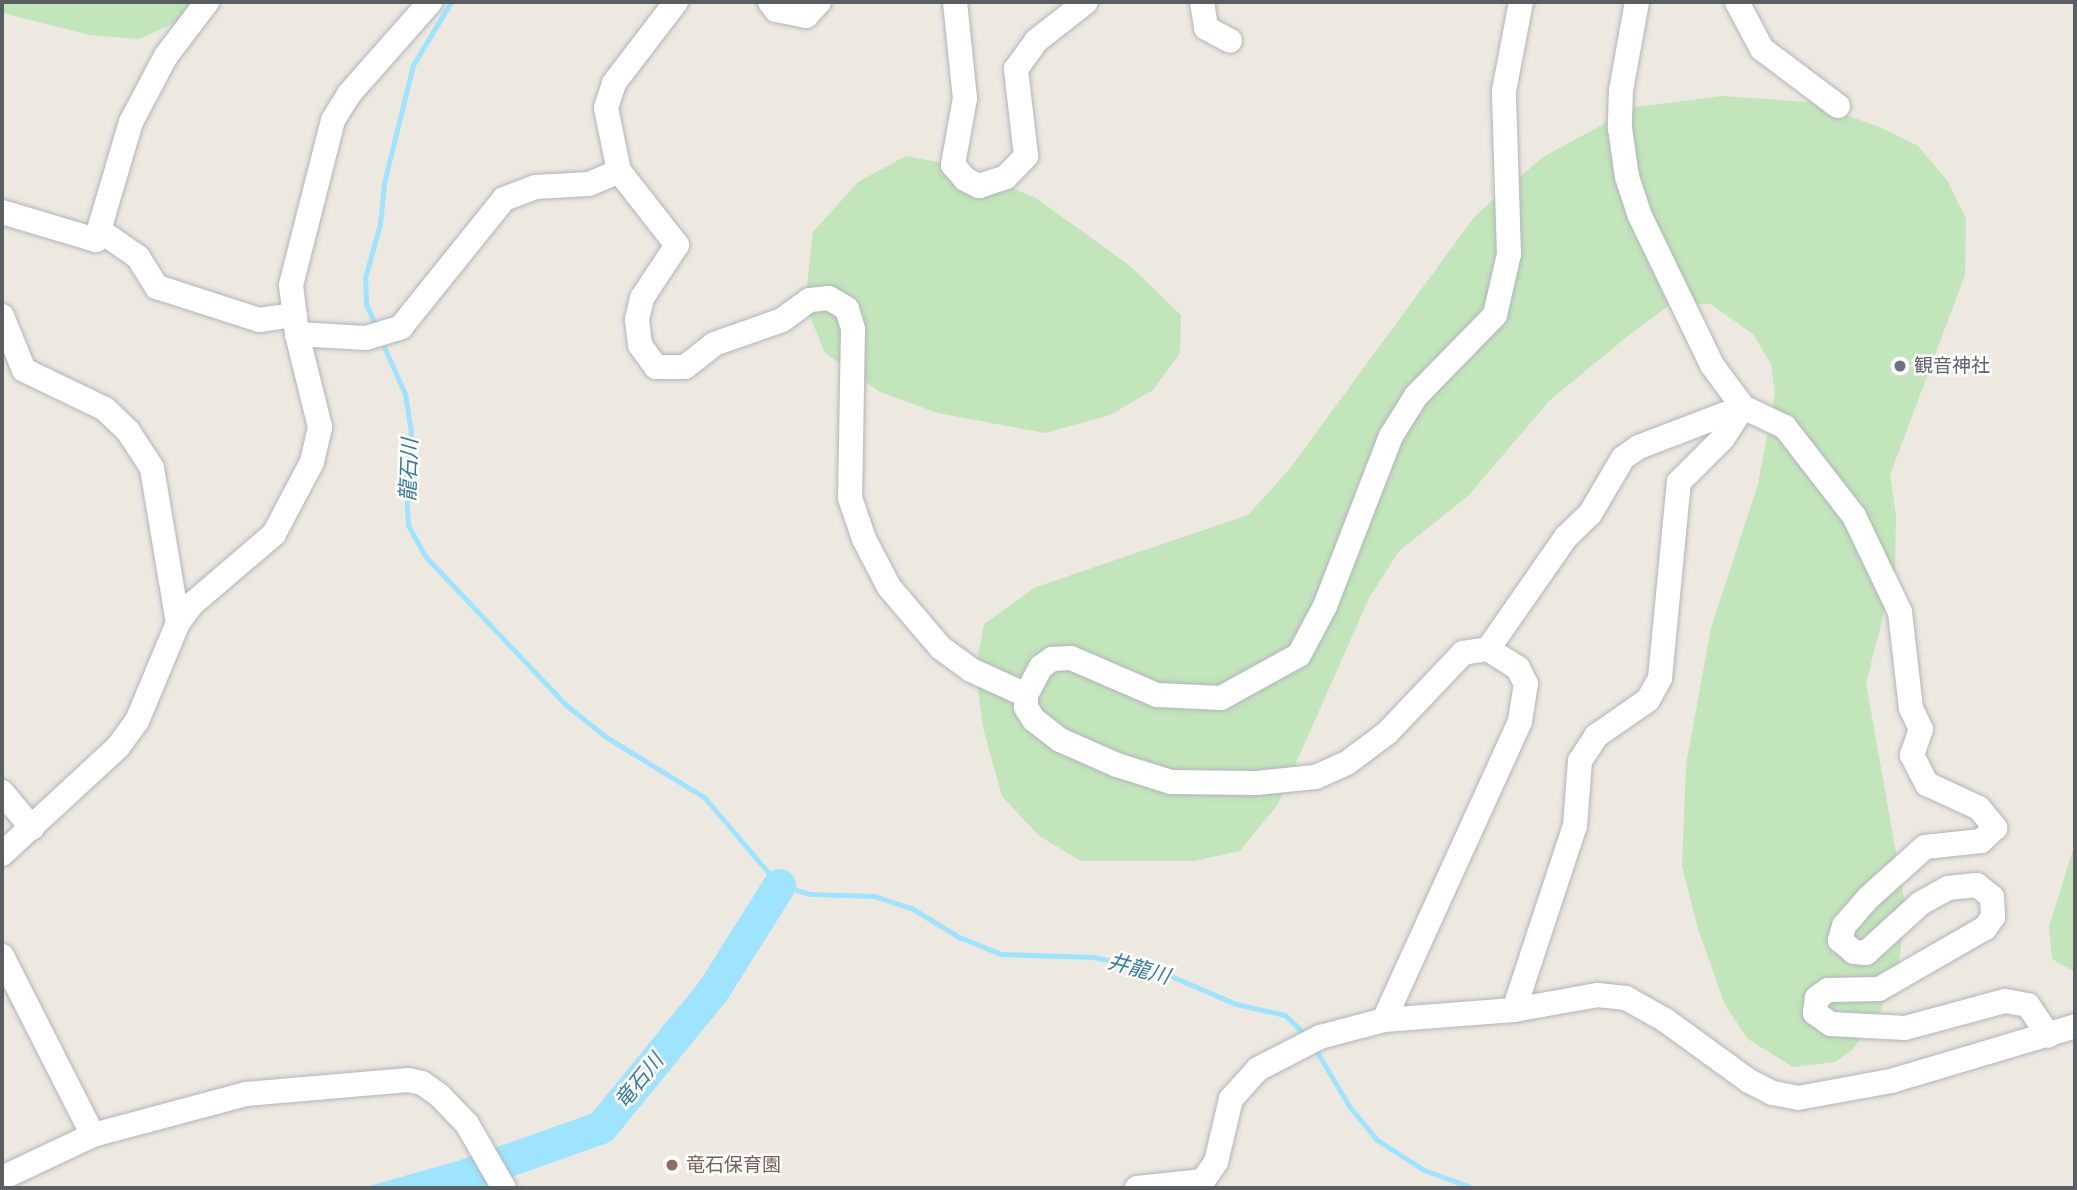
<!DOCTYPE html>
<meta charset="utf-8">
<style>
body{margin:0}
#map{position:relative;width:2077px;height:1190px;overflow:hidden;background:#ede8e0;font-family:Poppins,"Noto Sans JP",sans-serif}
div>[style]{position:absolute}
[style*='--x']{left:calc(var(--x)*1px);top:calc(var(--y)*1px);width:calc(var(--w)*1px);rotate:calc(var(--a)*1deg)}
.green>*{inset:0;background:#c2e5bb}
.water>*{inset:0;background:#9ee4ff}
.stream>*{height:5px;margin:-2.5px;padding:0 2.5px;transform-origin:2.5px;border-radius:2.5px;background:#9ee4ff}
.river>*{height:33px;margin:-16.5px;padding:0 16.5px;transform-origin:16.5px;border-radius:16.5px;background:#9ee4ff}
.roads{filter:drop-shadow(0 0 2px #b1b5b9) drop-shadow(0 0 2px #b1b5b9)}
.minor>*{height:24px;margin:-12px;padding:0 12px;transform-origin:12px;border-radius:12px;background:#fff}
.dots>*{width:19px;height:19px;translate:-50% -50%;box-sizing:border-box;border:4px solid #fff;border-radius:50%}
span{translate:-50% -50%;white-space:nowrap;text-align:center;line-height:1.15;-webkit-text-stroke:5px #fff;paint-order:stroke}
.worship-label{font-size:19px;color:#5b616d}
.left{translate:0 -50%;text-align:left}
.education-label{font-size:19px;color:#785e54}
.water-label{font-size:21px;color:#357ba1;font-style:italic}
.frame{position:absolute;inset:0;border:4px solid #595e62;pointer-events:none}
</style>
<div id="map">
<div class="green">
<div style="clip-path:polygon(2px 2px,210px 2px,201px 11px,139px 39px,90px 35px,11px 15px,2px 12px)"></div>
<div style="clip-path:polygon(1722px 96px,1808px 102px,1877px 126px,1918px 146px,1947px 180px,1966px 219px,1965px 275px,1890px 475px,1896px 515px,1895px 570px,1866px 683px,1906px 910px,1899px 961px,1880px 1012px,1853px 1049px,1835px 1062px,1793px 1067px,1748px 1039px,1725px 1005px,1698px 929px,1682px 866px,1686px 765px,1711px 628px,1758px 484px,1775px 393px,1771px 364px,1753px 334px,1711px 304px,1670px 305px,1634px 331px,1550px 400px,1468px 496px,1399px 551px,1369px 598px,1278px 804px,1240px 851px,1194px 861px,1081px 861px,1039px 836px,1002px 796px,984px 732px,975px 673px,984px 624px,1036px 587px,1248px 515px,1288px 471px,1475px 216px,1543px 157px,1635px 107px)"></div>
<div style="clip-path:polygon(906px 156px,963px 167px,1036px 198px,1130px 266px,1181px 315px,1180px 353px,1153px 390px,1110px 415px,1045px 433px,938px 413px,880px 392px,825px 353px,805px 304px,813px 232px,858px 182px)"></div>
<div style="clip-path:polygon(2075px 843px,2075px 972px,2052px 959px,2049px 927px)"></div>
</div>
<div class="water">
<div style="clip-path:polygon(482px 1154px,498px 1183px,487px 1188px,362px 1188px)"></div>
</div>
<div class="stream">
<div style="--x:376;--y:327;--w:25;--a:-113"></div>
<div style="--x:366;--y:304;--w:26;--a:-92"></div>
<div style="--x:365;--y:278;--w:56;--a:-74.5"></div>
<div style="--x:380;--y:224;--w:41;--a:-84.4"></div>
<div style="--x:384;--y:183;--w:122;--a:-76.2"></div>
<div style="--x:413;--y:65;--w:74;--a:-58.9"></div>
<div style="--x:381;--y:340;--w:59;--a:66"></div>
<div style="--x:405;--y:394;--w:37;--a:81"></div>
<div style="--x:411;--y:431;--w:45;--a:97.6"></div>
<div style="--x:405;--y:476;--w:49;--a:86.5"></div>
<div style="--x:408;--y:525;--w:37;--a:61"></div>
<div style="--x:426;--y:557;--w:204;--a:46.6"></div>
<div style="--x:566;--y:705;--w:51;--a:38.7"></div>
<div style="--x:606;--y:737;--w:115;--a:31.5"></div>
<div style="--x:704;--y:797;--w:116;--a:49.6"></div>
<div style="--x:779;--y:885;--w:33;--a:16"></div>
<div style="--x:811;--y:894;--w:63;--a:1.8"></div>
<div style="--x:874;--y:896;--w:41;--a:18.4"></div>
<div style="--x:913;--y:909;--w:54;--a:31.3"></div>
<div style="--x:959;--y:937;--w:45;--a:22"></div>
<div style="--x:1001;--y:954;--w:91;--a:1.9"></div>
<div style="--x:1092;--y:957;--w:61;--a:10.4"></div>
<div style="--x:1152;--y:968;--w:91;--a:23.2"></div>
<div style="--x:1236;--y:1004;--w:50;--a:12.7"></div>
<div style="--x:1285;--y:1015;--w:30;--a:44"></div>
<div style="--x:1314;--y:1047;--w:69;--a:59.3"></div>
<div style="--x:1349;--y:1106;--w:44;--a:50.5"></div>
<div style="--x:1377;--y:1140;--w:56;--a:32.6"></div>
<div style="--x:1424;--y:1170;--w:52;--a:20.2"></div>
</div>
<div class="river">
<div style="--x:429;--y:1188;--w:182;--a:-19.5"></div>
<div style="--x:601;--y:1127;--w:177;--a:-50.7"></div>
<div style="--x:713;--y:990;--w:124;--a:-57.8"></div>
</div>
<div class="roads">
<div class="minor">
<div style="--x:770;--y:2;--w:10;--a:53"></div>
<div style="--x:776;--y:10;--w:31;--a:11"></div>
<div style="--x:806;--y:16;--w:19;--a:-47"></div>
<div style="--x:955;--y:2;--w:97;--a:84.1"></div>
<div style="--x:965;--y:98;--w:68;--a:100.2"></div>
<div style="--x:953;--y:165;--w:18;--a:49"></div>
<div style="--x:965;--y:179;--w:16;--a:27"></div>
<div style="--x:979;--y:186;--w:28;--a:-18"></div>
<div style="--x:1006;--y:177;--w:29;--a:-46"></div>
<div style="--x:1026;--y:156;--w:88;--a:-96.6"></div>
<div style="--x:1016;--y:69;--w:34;--a:-54"></div>
<div style="--x:1036;--y:41;--w:63;--a:-38"></div>
<div style="--x:1202;--y:2;--w:26;--a:81"></div>
<div style="--x:1206;--y:28;--w:27;--a:28"></div>
<div style="--x:1637;--y:2;--w:89;--a:100.3"></div>
<div style="--x:1621;--y:90;--w:38;--a:92"></div>
<div style="--x:1620;--y:128;--w:49;--a:81.9"></div>
<div style="--x:1627;--y:177;--w:41;--a:71.6"></div>
<div style="--x:1640;--y:216;--w:165;--a:64.2"></div>
<div style="--x:1712;--y:365;--w:52;--a:53.6"></div>
<div style="--x:1743;--y:407;--w:47;--a:25.5"></div>
<div style="--x:1785;--y:427;--w:113;--a:52.2"></div>
<div style="--x:1854;--y:516;--w:106;--a:64.4"></div>
<div style="--x:1900;--y:612;--w:97;--a:83.5"></div>
<div style="--x:1911;--y:708;--w:23;--a:65"></div>
<div style="--x:1921;--y:729;--w:28;--a:109"></div>
<div style="--x:1912;--y:755;--w:33;--a:63"></div>
<div style="--x:1927;--y:784;--w:57;--a:24.8"></div>
<div style="--x:1979;--y:808;--w:26;--a:51"></div>
<div style="--x:1995;--y:828;--w:19;--a:137"></div>
<div style="--x:1981;--y:841;--w:56;--a:173.9"></div>
<div style="--x:1925;--y:847;--w:75;--a:138.2"></div>
<div style="--x:1869;--y:897;--w:38;--a:131"></div>
<div style="--x:1844;--y:926;--w:15;--a:106"></div>
<div style="--x:1840;--y:940;--w:18;--a:41"></div>
<div style="--x:1854;--y:952;--w:12;--a:5"></div>
<div style="--x:1866;--y:953;--w:74;--a:-42.3"></div>
<div style="--x:1921;--y:903;--w:31;--a:-29"></div>
<div style="--x:1948;--y:888;--w:29;--a:-6"></div>
<div style="--x:1977;--y:885;--w:19;--a:39"></div>
<div style="--x:1992;--y:897;--w:20;--a:87"></div>
<div style="--x:1993;--y:917;--w:14;--a:126"></div>
<div style="--x:1985;--y:928;--w:122;--a:150.1"></div>
<div style="--x:1879;--y:989;--w:51;--a:178.9"></div>
<div style="--x:1828;--y:990;--w:14;--a:144"></div>
<div style="--x:1817;--y:998;--w:15;--a:98"></div>
<div style="--x:1815;--y:1013;--w:19;--a:35"></div>
<div style="--x:1831;--y:1024;--w:74;--a:3.1"></div>
<div style="--x:1905;--y:1028;--w:104;--a:-15.1"></div>
<div style="--x:2005;--y:1001;--w:23;--a:10"></div>
<div style="--x:2028;--y:1005;--w:37;--a:56"></div>
<div style="--x:1737;--y:2;--w:53;--a:62"></div>
<div style="--x:1762;--y:49;--w:95;--a:36.9"></div>
<div style="--x:619;--y:171;--w:94;--a:51.9"></div>
<div style="--x:677;--y:245;--w:64;--a:123.4"></div>
<div style="--x:642;--y:298;--w:23;--a:103"></div>
<div style="--x:637;--y:320;--w:25;--a:83"></div>
<div style="--x:640;--y:345;--w:27;--a:54"></div>
<div style="--x:656;--y:367;--w:29;--a:0"></div>
<div style="--x:685;--y:367;--w:37;--a:-38"></div>
<div style="--x:714;--y:344;--w:72;--a:-19.4"></div>
<div style="--x:782;--y:320;--w:34;--a:-36"></div>
<div style="--x:810;--y:300;--w:19;--a:-6"></div>
<div style="--x:829;--y:298;--w:21;--a:31"></div>
<div style="--x:847;--y:309;--w:21;--a:73"></div>
<div style="--x:853;--y:329;--w:169;--a:91"></div>
<div style="--x:850;--y:498;--w:43;--a:71.1"></div>
<div style="--x:864;--y:539;--w:54;--a:62.5"></div>
<div style="--x:889;--y:587;--w:80;--a:49.6"></div>
<div style="--x:941;--y:648;--w:37;--a:36"></div>
<div style="--x:971;--y:670;--w:60;--a:24.4"></div>
<div style="--x:2;--y:212;--w:98;--a:16.6"></div>
<div style="--x:96;--y:240;--w:123;--a:-73.5"></div>
<div style="--x:131;--y:122;--w:75;--a:-62.1"></div>
<div style="--x:166;--y:56;--w:68;--a:-52.8"></div>
<div style="--x:99;--y:230;--w:47;--a:34.7"></div>
<div style="--x:138;--y:257;--w:36;--a:58"></div>
<div style="--x:157;--y:287;--w:107;--a:17.9"></div>
<div style="--x:259;--y:320;--w:36;--a:-8"></div>
<div style="--x:2;--y:316;--w:58;--a:67.8"></div>
<div style="--x:24;--y:370;--w:90;--a:25.7"></div>
<div style="--x:105;--y:409;--w:32;--a:44"></div>
<div style="--x:128;--y:431;--w:44;--a:57"></div>
<div style="--x:152;--y:468;--w:157;--a:80.5"></div>
<div style="--x:297;--y:334;--w:69;--a:3.3"></div>
<div style="--x:366;--y:338;--w:37;--a:-17"></div>
<div style="--x:401;--y:327;--w:164;--a:-51.2"></div>
<div style="--x:504;--y:199;--w:33;--a:-21"></div>
<div style="--x:535;--y:187;--w:54;--a:-3.2"></div>
<div style="--x:589;--y:184;--w:33;--a:-23"></div>
<div style="--x:619;--y:171;--w:64;--a:-101.7"></div>
<div style="--x:606;--y:108;--w:26;--a:-72"></div>
<div style="--x:614;--y:83;--w:102;--a:-52.6"></div>
<div style="--x:1488;--y:649;--w:136;--a:-55.1"></div>
<div style="--x:1566;--y:537;--w:33;--a:-44"></div>
<div style="--x:1590;--y:514;--w:65;--a:-59.5"></div>
<div style="--x:1623;--y:458;--w:19;--a:-35"></div>
<div style="--x:1639;--y:447;--w:111;--a:-21"></div>
<div style="--x:2;--y:792;--w:47;--a:50.2"></div>
<div style="--x:2;--y:854;--w:158;--a:-42.7"></div>
<div style="--x:118;--y:747;--w:32;--a:-54"></div>
<div style="--x:137;--y:721;--w:106;--a:-67.3"></div>
<div style="--x:178;--y:623;--w:22;--a:-54"></div>
<div style="--x:191;--y:605;--w:109;--a:-40.5"></div>
<div style="--x:274;--y:534;--w:81;--a:-62.2"></div>
<div style="--x:312;--y:462;--w:36;--a:-77"></div>
<div style="--x:320;--y:427;--w:96;--a:-103.9"></div>
<div style="--x:297;--y:334;--w:49;--a:-97"></div>
<div style="--x:291;--y:285;--w:170;--a:-75.7"></div>
<div style="--x:333;--y:120;--w:31;--a:-58"></div>
<div style="--x:349;--y:94;--w:123;--a:-48.6"></div>
<div style="--x:2;--y:956;--w:201;--a:63.1"></div>
<div style="--x:1514;--y:1010;--w:194;--a:-71.7"></div>
<div style="--x:1575;--y:826;--w:65;--a:-85.6"></div>
<div style="--x:1580;--y:761;--w:30;--a:-57"></div>
<div style="--x:1596;--y:736;--w:63;--a:-34.7"></div>
<div style="--x:1648;--y:700;--w:25;--a:-61"></div>
<div style="--x:1660;--y:678;--w:197;--a:-84.5"></div>
<div style="--x:1679;--y:482;--w:62;--a:-45"></div>
<div style="--x:1723;--y:438;--w:37;--a:-57"></div>
<div style="--x:1384;--y:1020;--w:328;--a:-65.5"></div>
<div style="--x:1520;--y:721;--w:37;--a:-81"></div>
<div style="--x:1526;--y:684;--w:18;--a:-117"></div>
<div style="--x:1518;--y:668;--w:36;--a:-148"></div>
<div style="--x:1488;--y:649;--w:25;--a:171"></div>
<div style="--x:1463;--y:653;--w:110;--a:133.5"></div>
<div style="--x:1387;--y:733;--w:50;--a:143.1"></div>
<div style="--x:1347;--y:763;--w:35;--a:156"></div>
<div style="--x:1315;--y:777;--w:59;--a:174.2"></div>
<div style="--x:1256;--y:783;--w:85;--a:-179.3"></div>
<div style="--x:1171;--y:782;--w:57;--a:-162.5"></div>
<div style="--x:1117;--y:765;--w:62;--a:-156.3"></div>
<div style="--x:1060;--y:740;--w:33;--a:-142"></div>
<div style="--x:1034;--y:720;--w:15;--a:-122"></div>
<div style="--x:1026;--y:707;--w:12;--a:-90"></div>
<div style="--x:1026;--y:695;--w:32;--a:-62"></div>
<div style="--x:1041;--y:667;--w:14;--a:-36"></div>
<div style="--x:1052;--y:659;--w:19;--a:-3"></div>
<div style="--x:1071;--y:658;--w:94;--a:23.3"></div>
<div style="--x:1157;--y:695;--w:64;--a:2.7"></div>
<div style="--x:1221;--y:698;--w:89;--a:-28.9"></div>
<div style="--x:1299;--y:655;--w:55;--a:-62"></div>
<div style="--x:1325;--y:606;--w:182;--a:-68.8"></div>
<div style="--x:1391;--y:436;--w:47;--a:-58"></div>
<div style="--x:1416;--y:396;--w:113;--a:-45.7"></div>
<div style="--x:1495;--y:315;--w:63;--a:-77.1"></div>
<div style="--x:1509;--y:254;--w:163;--a:-91.8"></div>
<div style="--x:1504;--y:91;--w:91;--a:-79.2"></div>
<div style="--x:2;--y:1178;--w:101;--a:-25.3"></div>
<div style="--x:93;--y:1135;--w:158;--a:-15"></div>
<div style="--x:246;--y:1094;--w:163;--a:-4.9"></div>
<div style="--x:408;--y:1080;--w:14;--a:12"></div>
<div style="--x:422;--y:1083;--w:21;--a:35"></div>
<div style="--x:439;--y:1095;--w:40;--a:46"></div>
<div style="--x:467;--y:1124;--w:74;--a:60"></div>
<div style="--x:1137;--y:1188;--w:66;--a:-6.1"></div>
<div style="--x:1203;--y:1181;--w:23;--a:-56"></div>
<div style="--x:1216;--y:1162;--w:65;--a:-76.6"></div>
<div style="--x:1231;--y:1099;--w:40;--a:-48"></div>
<div style="--x:1258;--y:1069;--w:70;--a:-27.3"></div>
<div style="--x:1320;--y:1037;--w:66;--a:-14.9"></div>
<div style="--x:1384;--y:1020;--w:130;--a:-4.4"></div>
<div style="--x:1514;--y:1010;--w:84;--a:-10.2"></div>
<div style="--x:1597;--y:995;--w:29;--a:6"></div>
<div style="--x:1626;--y:998;--w:45;--a:29.4"></div>
<div style="--x:1665;--y:1020;--w:104;--a:36"></div>
<div style="--x:1749;--y:1081;--w:27;--a:27"></div>
<div style="--x:1773;--y:1093;--w:25;--a:11"></div>
<div style="--x:1798;--y:1098;--w:95;--a:-10.4"></div>
<div style="--x:1891;--y:1081;--w:192;--a:-16.6"></div>
</div>
</div>
<div class="dots">
<div style="left:1900px;top:366px;background:#6b7280"></div>
<div style="left:672px;top:1165px;background:#8d6e63"></div>
</div>
<div class="worship-label">
<span class="left" style="left:1914px;top:366px">観音神社</span>
</div>
<div class="education-label">
<span class="left" style="left:686px;top:1165px">竜石保育園</span>
</div>
<div class="water-label">
<span style="left:409px;top:470px;rotate:-88deg">龍石川</span>
<span style="left:1139px;top:969px;rotate:15deg">井龍川</span>
<span style="left:639px;top:1081px;rotate:-51deg">竜石川</span>
</div>
<div class="frame"></div>
</div>
